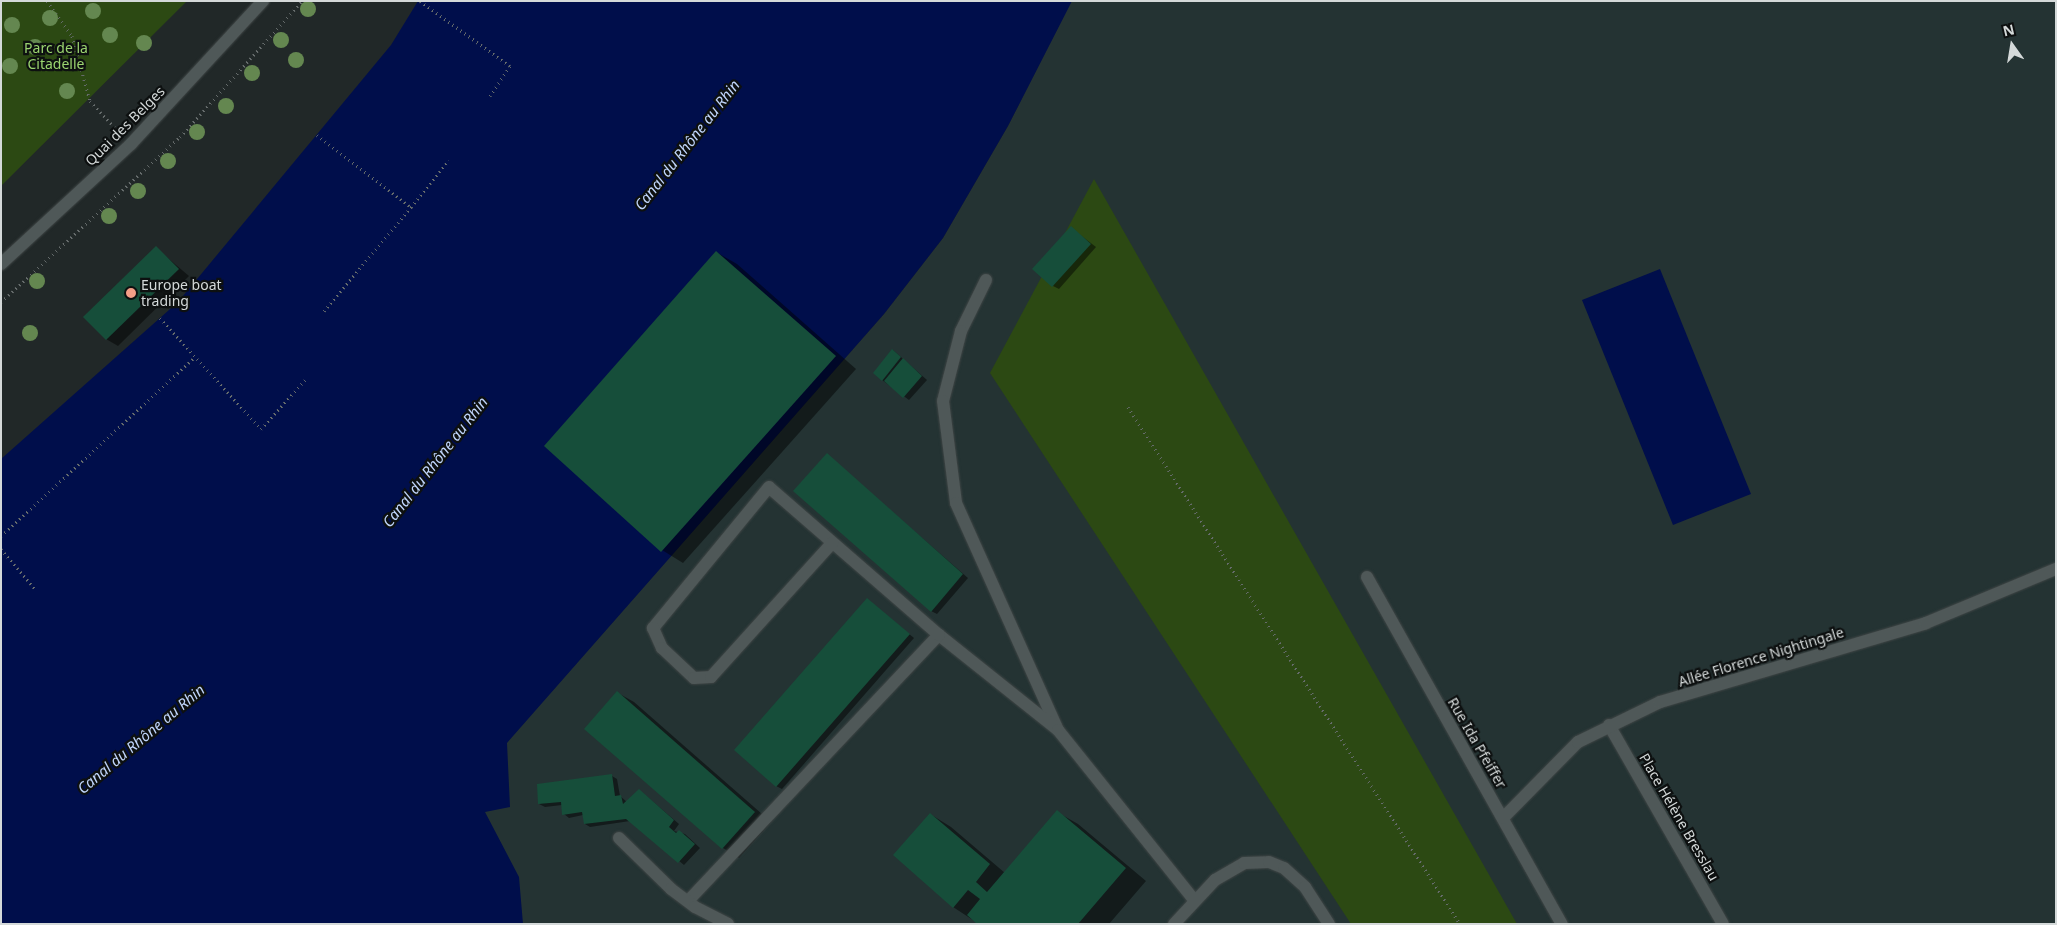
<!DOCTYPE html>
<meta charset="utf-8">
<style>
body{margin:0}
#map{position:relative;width:2057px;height:925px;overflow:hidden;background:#212828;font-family:"Noto Sans",sans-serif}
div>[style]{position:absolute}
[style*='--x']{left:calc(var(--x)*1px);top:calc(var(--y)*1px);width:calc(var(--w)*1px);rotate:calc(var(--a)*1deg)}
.built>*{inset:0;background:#243333}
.green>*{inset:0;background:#2c4913}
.water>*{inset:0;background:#000e4b}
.shadow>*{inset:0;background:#0007}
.building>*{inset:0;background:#164e3a}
.path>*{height:3px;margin-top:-1.5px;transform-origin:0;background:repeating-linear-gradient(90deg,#666c6c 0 1px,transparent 0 5px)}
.roads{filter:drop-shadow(0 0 1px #3f4545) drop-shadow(0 0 1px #3f4545)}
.service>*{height:12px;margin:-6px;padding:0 6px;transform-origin:6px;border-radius:6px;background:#4f5858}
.minor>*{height:12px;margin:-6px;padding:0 6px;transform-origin:6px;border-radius:6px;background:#4f5858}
.secondary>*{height:12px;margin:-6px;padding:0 6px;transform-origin:6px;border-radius:6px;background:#4f5858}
.trees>*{width:16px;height:16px;margin:-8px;border-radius:50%;background:#648750}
.dots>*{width:14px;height:14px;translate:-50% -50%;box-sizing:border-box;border:2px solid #0d1010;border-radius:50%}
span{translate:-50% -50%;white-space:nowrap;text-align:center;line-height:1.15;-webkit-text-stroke:4.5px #0d1010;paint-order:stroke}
.park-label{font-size:14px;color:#9bd470}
.street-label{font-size:14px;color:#d4d9d9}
.poi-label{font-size:14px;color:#d4d9d9}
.left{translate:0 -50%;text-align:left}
.water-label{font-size:15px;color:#c0d5fb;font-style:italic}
.frame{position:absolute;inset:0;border:2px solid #d4d9d9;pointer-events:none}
.north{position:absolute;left:1987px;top:20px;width:50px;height:50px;-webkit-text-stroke:4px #0d1010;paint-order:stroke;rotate:347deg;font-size:14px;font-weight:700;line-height:20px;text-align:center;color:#d4d9d9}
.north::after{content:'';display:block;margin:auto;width:18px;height:22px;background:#d4d9d9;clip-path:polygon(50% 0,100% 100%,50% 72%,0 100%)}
</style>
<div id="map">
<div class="built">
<div style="clip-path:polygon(1071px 1px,2056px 1px,2056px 924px,10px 924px,506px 743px,884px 314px,943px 238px,1008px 126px)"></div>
</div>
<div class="green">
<div style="clip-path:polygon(1px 1px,187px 1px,1px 186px)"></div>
<div style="clip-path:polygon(1094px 179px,1517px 924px,1351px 924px,990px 373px)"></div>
</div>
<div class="water">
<div style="clip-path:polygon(418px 1px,1072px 1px,1008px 126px,943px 238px,884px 314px,507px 743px,510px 807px,485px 812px,519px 877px,523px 924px,1px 924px,1px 459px,178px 302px,391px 45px)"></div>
<div style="clip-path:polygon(1660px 269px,1751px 494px,1673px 525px,1582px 300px)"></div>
</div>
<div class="shadow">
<div style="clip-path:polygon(1071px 228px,1096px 247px,1059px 289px,1053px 286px)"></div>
<div style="clip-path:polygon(156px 248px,189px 276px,118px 346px,106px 339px)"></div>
<div style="clip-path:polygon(716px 252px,737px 264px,856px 369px,683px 563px,662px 550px)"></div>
<div style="clip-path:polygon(893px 350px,927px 380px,909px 400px,882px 380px)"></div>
<div style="clip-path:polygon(827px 455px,968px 578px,937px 614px,931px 611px)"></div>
<div style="clip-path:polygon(867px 599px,914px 638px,782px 789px,776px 786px)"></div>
<div style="clip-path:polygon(618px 693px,634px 702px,771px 822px,739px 858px,723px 848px,586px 729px)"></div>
<div style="clip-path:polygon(612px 776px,617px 779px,620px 796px,627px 802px,644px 794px,679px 824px,674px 831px,685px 834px,700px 848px,684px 865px,630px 821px,590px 827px,585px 824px,583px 815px,569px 818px,564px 814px,562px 805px,545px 807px,539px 804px)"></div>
<div style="clip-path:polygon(1057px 812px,1078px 824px,1146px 881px,1109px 924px,979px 924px,953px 907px,930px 814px,951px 827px,1005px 873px)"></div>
</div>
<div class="building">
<div style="clip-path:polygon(1071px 226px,1091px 244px,1052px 287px,1032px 269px)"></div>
<div style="clip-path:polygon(156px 246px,179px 269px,106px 340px,83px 317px)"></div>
<div style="clip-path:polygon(716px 251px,836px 356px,661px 552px,544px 446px)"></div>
<div style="clip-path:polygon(892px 349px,901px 357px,882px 381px,873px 373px)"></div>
<div style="clip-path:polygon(903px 358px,922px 376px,903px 398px,884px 381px)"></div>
<div style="clip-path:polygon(827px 453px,963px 574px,931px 612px,793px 491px)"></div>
<div style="clip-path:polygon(867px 598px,910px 634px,776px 787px,734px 750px)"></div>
<div style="clip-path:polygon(617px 691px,755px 812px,722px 849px,584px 729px)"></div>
<div style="clip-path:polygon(612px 774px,615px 796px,621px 795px,623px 804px,639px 789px,674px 820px,669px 827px,676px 833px,679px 830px,695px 844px,678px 863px,626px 819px,584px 824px,582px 812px,562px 815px,561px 802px,538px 804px,537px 784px)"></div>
<div style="clip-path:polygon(1057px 810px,1126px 868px,1078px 924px,977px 924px,967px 915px,980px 899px,968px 890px,953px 908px,893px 855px,930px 813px,990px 864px,976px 882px,987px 892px)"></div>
</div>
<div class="path">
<div style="--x:47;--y:1;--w:43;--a:54.5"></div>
<div style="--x:72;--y:36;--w:67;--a:74.5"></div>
<div style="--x:90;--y:101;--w:37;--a:47"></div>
<div style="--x:420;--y:1;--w:111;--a:35.8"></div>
<div style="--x:510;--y:66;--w:36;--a:124"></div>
<div style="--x:317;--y:135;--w:118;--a:37.5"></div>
<div style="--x:411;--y:207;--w:60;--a:-51"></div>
<div style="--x:1;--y:302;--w:243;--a:-42.7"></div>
<div style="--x:180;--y:137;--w:183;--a:-48.1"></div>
<div style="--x:324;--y:311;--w:136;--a:-50.1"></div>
<div style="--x:160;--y:318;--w:150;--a:47.7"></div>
<div style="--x:261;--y:429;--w:66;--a:-48.1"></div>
<div style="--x:1128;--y:407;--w:614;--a:57.29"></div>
<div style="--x:1;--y:536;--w:264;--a:-42.7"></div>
<div style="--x:1;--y:549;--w:54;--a:49.5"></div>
</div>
<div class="roads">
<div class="service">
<div style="--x:986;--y:280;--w:57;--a:116.1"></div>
<div style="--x:961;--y:331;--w:72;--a:104.4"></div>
<div style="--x:943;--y:401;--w:103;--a:82.7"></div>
<div style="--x:956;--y:503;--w:249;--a:65.8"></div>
<div style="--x:1367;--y:577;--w:398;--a:60.7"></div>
<div style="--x:939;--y:635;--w:152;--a:38.6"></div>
<div style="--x:1058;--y:730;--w:219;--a:51.3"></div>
<div style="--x:1609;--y:725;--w:229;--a:60.2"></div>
<div style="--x:688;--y:901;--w:366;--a:-46.7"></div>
<div style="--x:939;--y:635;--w:225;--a:-139"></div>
<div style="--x:769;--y:487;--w:183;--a:129.4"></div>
<div style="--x:653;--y:628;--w:22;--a:66"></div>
<div style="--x:662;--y:648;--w:44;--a:43.2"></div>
<div style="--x:694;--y:678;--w:17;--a:-3"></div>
<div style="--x:711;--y:677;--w:181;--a:-47.9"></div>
</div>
<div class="minor">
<div style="--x:1503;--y:818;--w:107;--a:-45.4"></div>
<div style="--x:1578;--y:742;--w:91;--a:-26"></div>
<div style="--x:1660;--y:702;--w:277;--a:-16.5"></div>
<div style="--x:1926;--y:623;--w:141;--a:-22.6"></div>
<div style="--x:619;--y:838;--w:73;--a:44.4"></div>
<div style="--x:671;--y:889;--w:30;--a:37"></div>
<div style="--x:695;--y:907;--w:37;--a:27"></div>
<div style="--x:1174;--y:924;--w:60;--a:-47"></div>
<div style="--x:1215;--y:880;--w:34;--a:-30"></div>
<div style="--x:1244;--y:863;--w:25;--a:-2"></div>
<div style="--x:1269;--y:862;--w:16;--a:22"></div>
<div style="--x:1284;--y:868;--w:28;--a:42"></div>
<div style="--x:1305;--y:887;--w:44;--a:57"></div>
</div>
<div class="secondary">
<div style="--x:1;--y:264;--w:177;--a:-42.7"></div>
<div style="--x:131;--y:144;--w:195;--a:-47.3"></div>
</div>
</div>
<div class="trees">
<div style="left:308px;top:9px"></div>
<div style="left:93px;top:11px"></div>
<div style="left:50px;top:18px"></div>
<div style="left:12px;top:25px"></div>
<div style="left:110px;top:35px"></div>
<div style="left:281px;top:40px"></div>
<div style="left:144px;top:43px"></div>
<div style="left:35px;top:47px"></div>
<div style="left:296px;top:60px"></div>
<div style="left:10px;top:66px"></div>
<div style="left:252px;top:73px"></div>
<div style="left:67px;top:91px"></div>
<div style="left:226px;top:106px"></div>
<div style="left:197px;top:132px"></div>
<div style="left:168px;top:161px"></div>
<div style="left:138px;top:191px"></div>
<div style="left:109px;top:216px"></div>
<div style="left:37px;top:281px"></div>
<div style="left:30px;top:333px"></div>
</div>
<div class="dots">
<div style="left:131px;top:293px;background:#f49e87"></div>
</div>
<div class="park-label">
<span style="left:56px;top:56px">Parc de la<br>Citadelle</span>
</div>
<div class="street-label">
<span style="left:125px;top:126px;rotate:-45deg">Quai des Belges</span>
<span style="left:1761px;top:657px;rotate:-17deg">Allée Florence Nightingale</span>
<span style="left:1477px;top:743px;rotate:60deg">Rue Ida Pfeiffer</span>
<span style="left:1679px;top:817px;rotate:60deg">Place Hélène Bresslau</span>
</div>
<div class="poi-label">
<span class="left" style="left:141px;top:293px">Europe boat<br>trading</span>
</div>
<div class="water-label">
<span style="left:687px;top:145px;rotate:-52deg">Canal du Rhône au Rhin</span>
<span style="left:435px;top:462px;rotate:-52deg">Canal du Rhône au Rhin</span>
<span style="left:141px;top:739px;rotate:-40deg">Canal du Rhône au Rhin</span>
</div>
<div class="frame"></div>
<div class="north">N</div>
</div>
